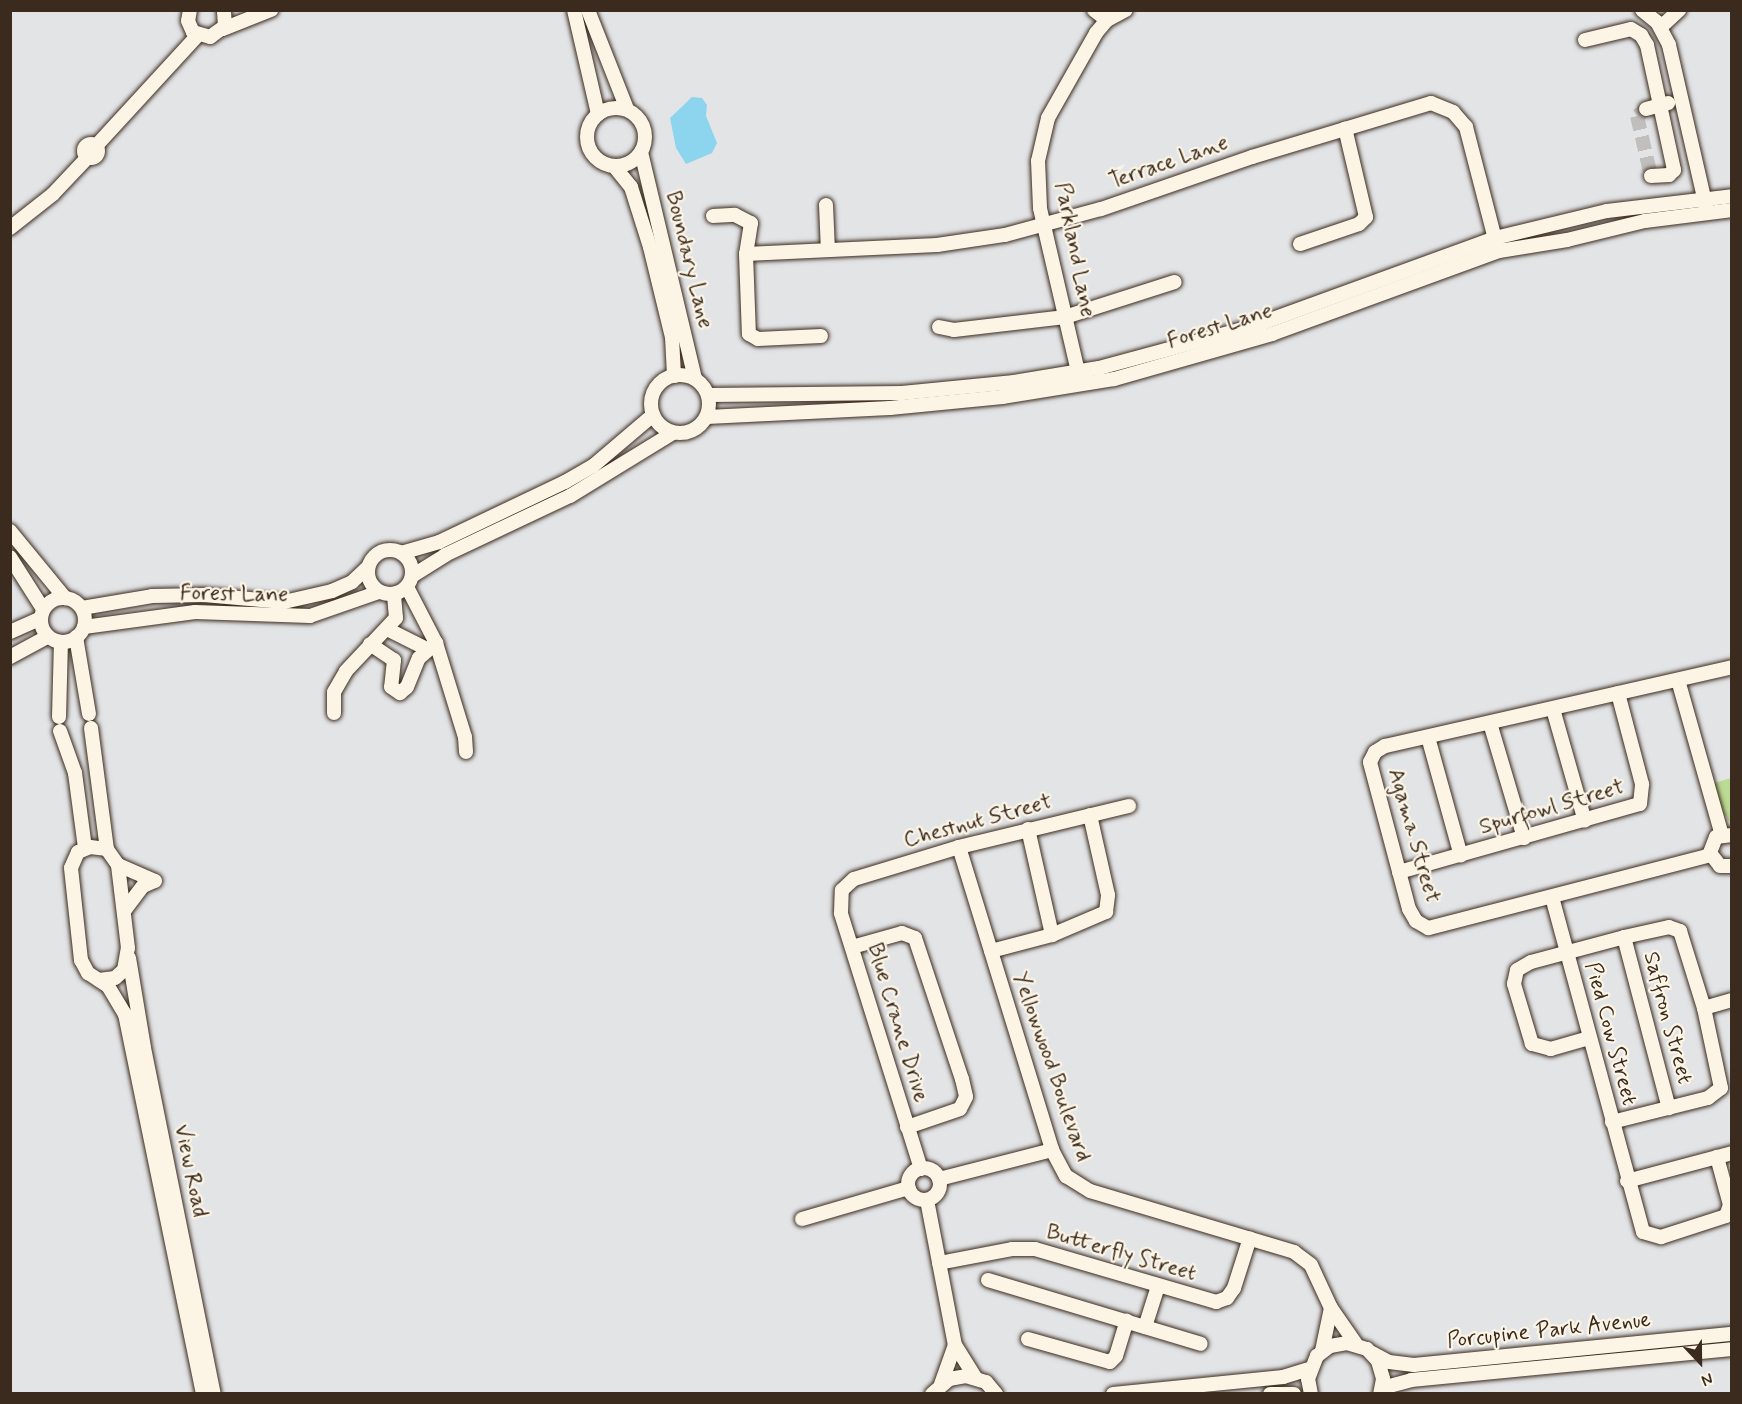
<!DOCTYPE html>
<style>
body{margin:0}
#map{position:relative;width:1742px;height:1404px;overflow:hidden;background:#e2e4e6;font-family:Mynerve,sans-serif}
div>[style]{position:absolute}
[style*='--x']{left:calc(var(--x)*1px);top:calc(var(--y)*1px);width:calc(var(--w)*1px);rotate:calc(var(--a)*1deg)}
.green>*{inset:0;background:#bbda93}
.water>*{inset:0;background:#8dd4ef}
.minor-tunnel>*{height:14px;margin-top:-7px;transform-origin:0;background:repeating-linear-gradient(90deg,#c1bfbe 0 14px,transparent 0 21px)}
.roads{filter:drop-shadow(0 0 2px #3b2a1e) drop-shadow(0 0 2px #3b2a1e)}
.minor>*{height:14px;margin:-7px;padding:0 7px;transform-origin:7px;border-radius:7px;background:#fcf5e5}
.minor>.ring{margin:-7px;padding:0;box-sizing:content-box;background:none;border:14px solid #fcf5e5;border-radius:50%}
span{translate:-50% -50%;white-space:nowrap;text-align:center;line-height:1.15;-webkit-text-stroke:4.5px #fcf5e5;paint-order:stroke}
.street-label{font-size:22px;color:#3b2a1e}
.frame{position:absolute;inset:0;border:12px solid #3b2a1e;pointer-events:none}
.north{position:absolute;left:1670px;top:1332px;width:60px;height:60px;-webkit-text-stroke:4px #fcf5e5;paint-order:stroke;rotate:158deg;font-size:16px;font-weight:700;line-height:24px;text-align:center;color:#3b2a1e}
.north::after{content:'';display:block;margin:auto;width:21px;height:27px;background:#3b2a1e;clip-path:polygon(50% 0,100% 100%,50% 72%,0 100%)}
</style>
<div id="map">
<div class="green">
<div style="clip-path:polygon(1731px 778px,1731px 824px,1717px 804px,1711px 784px)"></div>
</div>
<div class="water">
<div style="clip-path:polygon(692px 97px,702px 98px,707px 105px,706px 116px,717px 143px,712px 153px,686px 164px,676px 148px,670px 118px)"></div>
</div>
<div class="minor-tunnel">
<div style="--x:1646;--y:109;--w:11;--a:142"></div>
<div style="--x:1637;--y:116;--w:62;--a:76.9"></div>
</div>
<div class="roads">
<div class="minor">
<div style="--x:190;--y:10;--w:11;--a:100"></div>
<div style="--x:188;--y:21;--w:12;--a:66"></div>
<div style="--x:193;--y:32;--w:18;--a:16"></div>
<div style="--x:210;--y:37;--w:19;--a:-36"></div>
<div style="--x:225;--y:26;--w:16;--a:-94"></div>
<div style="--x:574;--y:10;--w:107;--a:77"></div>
<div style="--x:588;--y:10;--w:106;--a:68.5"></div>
<div style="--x:1094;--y:10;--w:16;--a:38"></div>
<div style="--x:1642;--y:10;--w:19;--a:39"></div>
<div style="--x:1657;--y:22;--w:26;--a:62"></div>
<div style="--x:1669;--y:45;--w:166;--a:77.1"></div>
<div style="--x:1661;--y:27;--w:25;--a:-43"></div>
<div style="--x:223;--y:29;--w:52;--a:-21.6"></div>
<div style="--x:1585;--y:40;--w:47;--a:-13.4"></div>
<div style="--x:1631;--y:29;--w:12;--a:31"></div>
<div style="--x:1641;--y:35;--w:12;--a:59"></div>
<div style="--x:1647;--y:45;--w:128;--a:77.8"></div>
<div style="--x:1674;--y:170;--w:7;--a:135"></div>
<div style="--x:1669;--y:175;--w:18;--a:177"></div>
<div class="ring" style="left:587px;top:108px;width:44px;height:44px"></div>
<div style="--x:1646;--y:109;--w:23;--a:-15"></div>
<div class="ring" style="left:84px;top:144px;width:0;height:0"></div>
<div style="--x:96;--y:146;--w:151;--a:-47.4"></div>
<div style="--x:641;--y:152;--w:233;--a:76.6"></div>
<div style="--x:614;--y:166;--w:27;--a:51"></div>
<div style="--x:631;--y:187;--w:63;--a:72.4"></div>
<div style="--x:650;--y:247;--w:93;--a:76.3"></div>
<div style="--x:672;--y:337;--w:39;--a:87"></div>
<div style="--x:826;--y:205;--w:45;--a:87.5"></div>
<div style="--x:713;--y:216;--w:22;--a:-3"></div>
<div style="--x:735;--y:215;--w:18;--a:27"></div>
<div style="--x:751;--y:223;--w:31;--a:99"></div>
<div style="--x:746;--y:254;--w:80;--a:87.9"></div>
<div style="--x:749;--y:334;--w:10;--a:29"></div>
<div style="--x:758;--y:339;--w:63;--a:-2.7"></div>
<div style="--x:10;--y:228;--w:55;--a:-38.3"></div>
<div style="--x:53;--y:194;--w:50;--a:-46.6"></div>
<div style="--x:1300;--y:244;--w:62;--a:-18.7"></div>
<div style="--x:1359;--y:224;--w:10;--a:-45"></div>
<div style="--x:1366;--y:217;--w:91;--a:-103.3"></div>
<div style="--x:746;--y:254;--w:191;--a:-2.7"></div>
<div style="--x:937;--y:245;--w:69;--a:-8.4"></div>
<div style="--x:1005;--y:235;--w:99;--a:-15.2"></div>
<div style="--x:1101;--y:209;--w:160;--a:-19"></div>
<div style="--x:1252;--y:157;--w:187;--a:-16.8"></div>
<div style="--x:1431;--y:103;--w:24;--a:22"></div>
<div style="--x:1453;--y:112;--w:20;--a:49"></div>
<div style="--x:1466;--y:127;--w:124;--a:75.5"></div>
<div style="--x:939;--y:327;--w:15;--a:11"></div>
<div style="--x:954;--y:330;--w:112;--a:-6.7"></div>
<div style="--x:1065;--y:317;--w:115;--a:-17.7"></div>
<div class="ring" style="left:651px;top:375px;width:44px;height:44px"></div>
<div style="--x:1079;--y:376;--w:172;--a:-103.1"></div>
<div style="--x:1040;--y:208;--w:47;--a:-92.4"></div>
<div style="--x:1038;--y:161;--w:44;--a:-76.9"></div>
<div style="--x:1048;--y:118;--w:98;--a:-60.5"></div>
<div style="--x:1096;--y:33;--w:17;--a:-50"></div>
<div style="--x:1107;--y:20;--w:21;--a:-28"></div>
<div style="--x:709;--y:395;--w:193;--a:-0.6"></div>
<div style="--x:902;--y:393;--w:113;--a:-5.6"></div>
<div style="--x:1014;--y:382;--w:86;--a:-9.4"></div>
<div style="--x:1099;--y:368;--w:157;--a:-15.1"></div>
<div style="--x:1251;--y:327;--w:260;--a:-20"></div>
<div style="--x:1495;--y:238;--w:115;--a:-13.6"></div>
<div style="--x:1607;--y:211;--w:126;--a:-6.8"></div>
<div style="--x:707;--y:417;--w:183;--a:-2.8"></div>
<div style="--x:890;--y:408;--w:113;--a:-5.6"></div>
<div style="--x:1002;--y:397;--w:113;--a:-9.1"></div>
<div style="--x:1114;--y:379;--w:164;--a:-15.9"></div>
<div style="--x:1272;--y:334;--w:242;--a:-20.1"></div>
<div style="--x:1499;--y:251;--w:69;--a:-9.2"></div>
<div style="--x:1567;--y:240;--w:80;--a:-13.7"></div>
<div style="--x:1645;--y:221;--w:88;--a:-7.2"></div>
<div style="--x:10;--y:531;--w:87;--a:50.6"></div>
<div class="ring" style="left:368px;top:550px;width:30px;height:30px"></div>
<div style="--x:401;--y:553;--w:40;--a:-16"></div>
<div style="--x:439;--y:542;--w:140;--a:-25.5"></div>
<div style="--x:565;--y:482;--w:32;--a:-30"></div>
<div style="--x:593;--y:466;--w:79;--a:-40.4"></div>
<div style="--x:10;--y:557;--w:62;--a:57.6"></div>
<div style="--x:412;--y:576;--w:39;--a:-32"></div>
<div style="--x:445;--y:555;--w:138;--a:-25.3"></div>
<div style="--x:570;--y:496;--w:121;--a:-31.5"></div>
<div style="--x:407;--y:587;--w:63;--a:62.6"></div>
<div style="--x:436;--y:643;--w:98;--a:72.9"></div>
<div style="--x:465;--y:737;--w:15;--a:86"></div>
<div class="ring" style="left:41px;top:598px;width:30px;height:30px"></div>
<div style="--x:82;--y:608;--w:71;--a:-9.7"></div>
<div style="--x:152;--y:596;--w:52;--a:-1.1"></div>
<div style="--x:204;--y:595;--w:80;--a:5"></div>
<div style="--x:284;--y:602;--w:49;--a:-12.9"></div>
<div style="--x:332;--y:591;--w:22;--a:-24"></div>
<div style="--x:352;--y:582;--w:21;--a:-43"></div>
<div style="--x:84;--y:627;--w:112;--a:-7.7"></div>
<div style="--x:195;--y:612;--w:115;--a:2"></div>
<div style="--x:310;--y:616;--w:73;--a:-19.2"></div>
<div style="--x:387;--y:629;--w:45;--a:26.6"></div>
<div style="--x:10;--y:632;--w:32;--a:-24"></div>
<div style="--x:76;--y:637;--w:78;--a:80.4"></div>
<div style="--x:370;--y:644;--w:29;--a:34"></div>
<div style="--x:394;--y:660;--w:27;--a:96"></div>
<div style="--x:391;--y:687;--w:11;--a:34"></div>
<div style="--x:400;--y:693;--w:9;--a:-41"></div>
<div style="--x:407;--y:687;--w:31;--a:-68"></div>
<div style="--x:419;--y:658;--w:23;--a:-41"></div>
<div style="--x:10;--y:657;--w:42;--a:-28.4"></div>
<div style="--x:1678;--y:680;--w:161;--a:74.2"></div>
<div style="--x:1553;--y:709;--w:116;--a:74.1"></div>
<div style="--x:334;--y:713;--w:21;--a:-90"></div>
<div style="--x:334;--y:692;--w:24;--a:-60"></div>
<div style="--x:346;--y:671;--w:73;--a:-46.7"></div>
<div style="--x:396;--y:618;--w:23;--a:-95"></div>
<div style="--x:59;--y:717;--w:75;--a:-88.5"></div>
<div style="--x:1490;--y:723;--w:120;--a:73.5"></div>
<div style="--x:91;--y:728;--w:122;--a:82.5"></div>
<div style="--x:60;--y:731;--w:45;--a:70.3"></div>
<div style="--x:75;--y:773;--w:76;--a:82.4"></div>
<div style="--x:1428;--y:737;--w:123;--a:74.5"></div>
<div style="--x:1028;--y:829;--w:109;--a:77.2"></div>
<div style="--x:1732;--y:835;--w:16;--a:173"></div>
<div style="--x:1716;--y:837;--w:17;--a:111"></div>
<div style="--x:1710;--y:853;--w:16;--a:52"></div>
<div style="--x:1720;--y:866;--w:12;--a:0"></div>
<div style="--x:959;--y:847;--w:317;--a:72.9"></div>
<div style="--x:1052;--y:1150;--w:30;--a:62"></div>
<div style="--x:1066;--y:1176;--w:28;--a:32"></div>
<div style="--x:1090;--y:1191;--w:213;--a:16.6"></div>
<div style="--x:1294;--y:1252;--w:21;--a:37"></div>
<div style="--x:1311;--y:1265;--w:47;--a:65.1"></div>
<div style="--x:1331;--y:1308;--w:44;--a:55.2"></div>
<div style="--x:1711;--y:855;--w:292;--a:165.5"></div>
<div style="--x:1428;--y:928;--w:14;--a:-150"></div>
<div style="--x:1416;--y:921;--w:14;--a:-120"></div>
<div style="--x:1409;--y:909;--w:152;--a:-104.9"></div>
<div style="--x:1370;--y:762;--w:11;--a:-63"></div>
<div style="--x:1375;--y:752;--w:12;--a:-31"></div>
<div style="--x:1385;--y:746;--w:356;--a:-12.8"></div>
<div style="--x:118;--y:865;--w:40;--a:23.4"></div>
<div style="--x:1399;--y:872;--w:250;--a:-15.8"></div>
<div style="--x:1640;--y:804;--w:20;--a:-84"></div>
<div style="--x:1642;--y:784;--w:94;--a:-104.8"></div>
<div style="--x:1552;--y:897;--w:347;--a:74.8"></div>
<div style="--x:1643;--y:1232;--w:19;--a:16"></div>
<div style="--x:1661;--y:1237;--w:68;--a:-17.9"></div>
<div style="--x:1726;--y:1216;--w:12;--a:-70"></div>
<div style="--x:1730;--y:1205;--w:50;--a:-105.2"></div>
<div style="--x:124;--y:911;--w:31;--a:-53"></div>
<div style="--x:143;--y:886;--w:13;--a:-23"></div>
<div style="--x:1624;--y:937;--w:177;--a:75.3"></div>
<div style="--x:852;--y:947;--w:52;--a:-15.6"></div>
<div style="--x:902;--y:933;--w:14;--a:21"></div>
<div style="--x:915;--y:938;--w:149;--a:71.6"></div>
<div style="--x:962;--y:1079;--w:18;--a:77"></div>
<div style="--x:966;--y:1097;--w:13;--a:117"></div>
<div style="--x:960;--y:1109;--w:56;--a:161.2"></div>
<div style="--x:991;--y:951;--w:63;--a:-14.7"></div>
<div style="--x:1052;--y:935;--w:59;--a:-23.1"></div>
<div style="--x:1106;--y:912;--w:17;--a:-83"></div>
<div style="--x:1108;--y:895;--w:82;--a:-102.7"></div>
<div style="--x:129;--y:958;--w:91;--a:80.5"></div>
<div style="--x:144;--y:1048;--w:353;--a:78.6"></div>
<div style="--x:99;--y:980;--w:16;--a:-7"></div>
<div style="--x:115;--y:978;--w:12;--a:-42"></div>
<div style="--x:124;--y:970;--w:22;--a:-80"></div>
<div style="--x:128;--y:948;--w:84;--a:-96.9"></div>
<div style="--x:118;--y:865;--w:19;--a:-125"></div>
<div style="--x:107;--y:849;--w:17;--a:-173"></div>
<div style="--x:90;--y:847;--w:13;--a:157"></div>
<div style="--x:78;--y:852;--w:17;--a:114"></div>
<div style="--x:71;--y:868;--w:93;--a:83.8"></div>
<div style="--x:81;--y:960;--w:15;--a:62"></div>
<div style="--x:88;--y:973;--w:24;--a:33"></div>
<div style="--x:108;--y:986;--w:33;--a:59"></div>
<div style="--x:125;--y:1014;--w:388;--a:78.4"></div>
<div style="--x:1704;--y:1008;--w:29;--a:-16"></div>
<div style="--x:1589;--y:1038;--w:40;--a:164"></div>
<div style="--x:1551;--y:1049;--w:20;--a:-165"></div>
<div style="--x:1532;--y:1044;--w:63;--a:-106.7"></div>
<div style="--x:1514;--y:984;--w:14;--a:-78"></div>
<div style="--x:1517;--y:970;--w:16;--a:-30"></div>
<div style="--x:1531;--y:962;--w:96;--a:-15"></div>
<div style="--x:1624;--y:937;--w:46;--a:-12.5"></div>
<div style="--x:1669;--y:927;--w:12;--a:20"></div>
<div style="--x:1680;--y:931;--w:81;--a:72.7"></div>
<div style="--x:1704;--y:1008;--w:82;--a:78"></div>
<div style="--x:1721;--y:1088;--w:16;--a:142"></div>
<div style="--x:1708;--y:1098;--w:99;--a:166"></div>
<div class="ring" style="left:908px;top:1168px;width:18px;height:18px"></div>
<div style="--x:921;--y:1169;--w:268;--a:-107.4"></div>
<div style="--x:841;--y:913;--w:23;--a:-88"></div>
<div style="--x:842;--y:890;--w:16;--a:-43"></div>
<div style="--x:854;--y:879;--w:110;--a:-16.9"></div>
<div style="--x:959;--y:847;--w:175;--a:-13.6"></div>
<div style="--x:939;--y:1179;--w:117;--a:-14.4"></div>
<div style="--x:1627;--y:1181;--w:109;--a:-14.9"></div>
<div style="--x:927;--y:1200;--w:148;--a:79.1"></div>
<div style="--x:955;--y:1345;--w:38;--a:58"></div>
<div style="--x:802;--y:1219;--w:111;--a:-16.2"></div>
<div style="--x:939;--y:1263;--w:74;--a:-10.9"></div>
<div style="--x:1012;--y:1249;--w:23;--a:0"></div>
<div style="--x:1035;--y:1249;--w:189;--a:16.3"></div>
<div style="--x:1216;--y:1302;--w:12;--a:-20"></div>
<div style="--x:1227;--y:1298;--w:12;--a:-55"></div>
<div style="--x:1234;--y:1288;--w:52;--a:-72.3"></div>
<div style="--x:988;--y:1280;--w:222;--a:16.7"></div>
<div style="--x:1145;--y:1327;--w:43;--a:-72.4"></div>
<div style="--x:1028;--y:1339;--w:85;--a:15.7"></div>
<div style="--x:1110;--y:1362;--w:8;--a:-45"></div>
<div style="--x:1116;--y:1356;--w:37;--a:-73"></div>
<div style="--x:1322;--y:1351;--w:44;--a:-78.2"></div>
<div style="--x:1372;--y:1353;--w:19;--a:28"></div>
<div style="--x:1389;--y:1362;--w:25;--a:7"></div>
<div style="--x:1414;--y:1365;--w:320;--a:-5.6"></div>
<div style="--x:941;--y:1384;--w:41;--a:-70.3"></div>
<div style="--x:1382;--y:1388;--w:30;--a:-15"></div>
<div style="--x:1411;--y:1380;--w:322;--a:-5.5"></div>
<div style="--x:932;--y:1394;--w:23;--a:-41"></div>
<div style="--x:949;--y:1379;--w:17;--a:-10"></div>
<div style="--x:966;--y:1376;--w:21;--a:17"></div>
<div style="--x:986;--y:1382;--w:16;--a:50"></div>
<div style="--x:1113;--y:1394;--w:171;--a:-5.7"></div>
<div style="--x:1283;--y:1377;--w:28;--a:-17"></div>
<div style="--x:1270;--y:1394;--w:24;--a:0"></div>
<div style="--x:1311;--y:1394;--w:15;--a:-101"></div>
<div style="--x:1308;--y:1379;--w:25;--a:-69"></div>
<div style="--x:1317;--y:1356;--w:16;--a:-38"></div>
<div style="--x:1330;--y:1346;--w:17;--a:-10"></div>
<div style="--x:1347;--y:1343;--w:21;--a:17"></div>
<div style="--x:1367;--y:1349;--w:16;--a:47"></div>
<div style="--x:1378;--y:1361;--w:19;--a:74"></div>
<div style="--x:1383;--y:1379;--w:15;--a:101"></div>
</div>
</div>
<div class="street-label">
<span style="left:1169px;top:163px;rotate:-19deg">Terrace Lane</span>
<span style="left:1074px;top:250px;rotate:79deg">Parkland Lane</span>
<span style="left:688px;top:260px;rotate:76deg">Boundary Lane</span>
<span style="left:1220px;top:327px;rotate:-17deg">Forest Lane</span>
<span style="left:234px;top:595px;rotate:1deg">Forest Lane</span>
<span style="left:1552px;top:808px;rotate:-16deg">Spurfowl Street</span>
<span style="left:978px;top:822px;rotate:-15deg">Chestnut Street</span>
<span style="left:1413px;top:836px;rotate:74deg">Agama Street</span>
<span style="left:1667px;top:1018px;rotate:75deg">Saffron Street</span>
<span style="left:897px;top:1023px;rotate:73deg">Blue Crane Drive</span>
<span style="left:1610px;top:1034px;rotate:75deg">Pied Cow Street</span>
<span style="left:1051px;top:1067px;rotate:71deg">Yellowwood Boulevard</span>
<span style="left:190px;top:1171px;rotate:78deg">View Road</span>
<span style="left:1121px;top:1254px;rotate:16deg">Butterfly Street</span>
<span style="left:1549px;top:1331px;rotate:-6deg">Porcupine Park Avenue</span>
</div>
<div class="frame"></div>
<div class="north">N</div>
</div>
